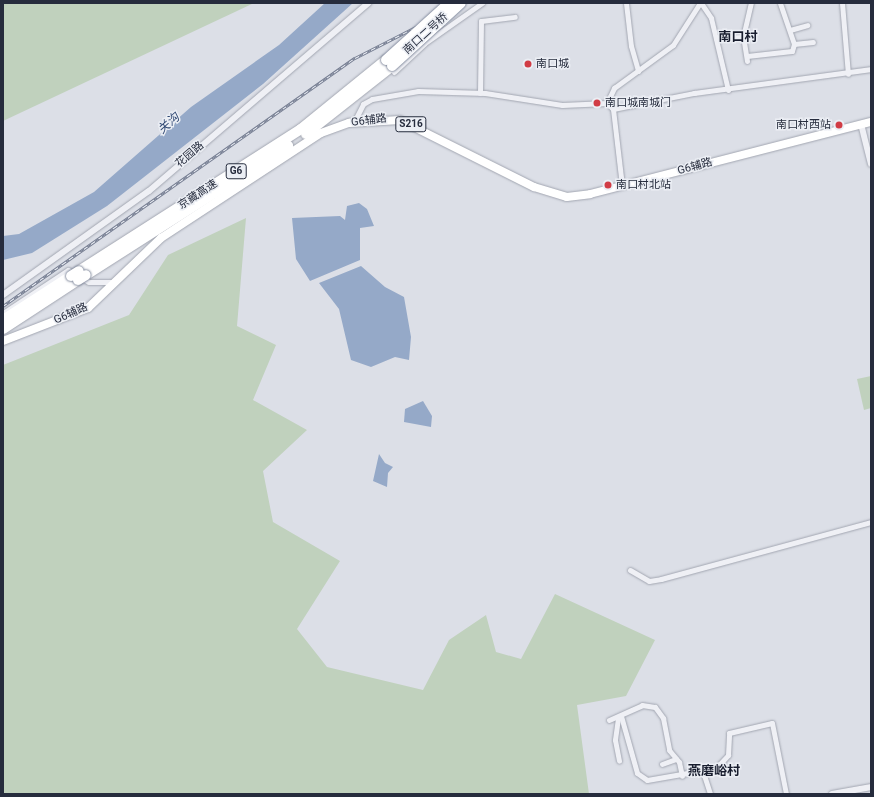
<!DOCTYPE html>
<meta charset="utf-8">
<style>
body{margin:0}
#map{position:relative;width:874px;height:797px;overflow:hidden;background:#dcdfe7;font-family:Roboto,"Noto Sans SC",sans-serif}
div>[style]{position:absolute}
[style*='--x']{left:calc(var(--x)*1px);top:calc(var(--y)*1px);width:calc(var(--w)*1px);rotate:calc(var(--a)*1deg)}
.green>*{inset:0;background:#c0d1bd}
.water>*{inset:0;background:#95a9c8}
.roads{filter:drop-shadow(0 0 1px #a2a6b1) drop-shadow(0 0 1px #a2a6b1)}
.minor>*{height:5px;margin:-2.5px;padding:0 2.5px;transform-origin:2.5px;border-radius:2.5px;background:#eff0f5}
.tertiary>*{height:6px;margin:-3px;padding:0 3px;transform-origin:3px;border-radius:3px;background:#eff0f5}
.primary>*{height:8px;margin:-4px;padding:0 4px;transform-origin:4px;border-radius:4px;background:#fff}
.motorway>*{height:10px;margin:-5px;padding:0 5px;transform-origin:5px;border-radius:5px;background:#fff}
.rail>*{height:3px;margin-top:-1.5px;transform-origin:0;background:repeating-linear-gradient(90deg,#ebeef4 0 4.5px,#757d91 0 9px);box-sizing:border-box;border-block:1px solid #757d91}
.bridges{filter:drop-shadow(0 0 1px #838b9e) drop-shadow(0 0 1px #838b9e)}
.motorway-bridge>*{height:10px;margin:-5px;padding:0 5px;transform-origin:5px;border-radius:5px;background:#fff}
.dots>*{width:11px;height:11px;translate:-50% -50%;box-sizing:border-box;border:2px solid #ebeef4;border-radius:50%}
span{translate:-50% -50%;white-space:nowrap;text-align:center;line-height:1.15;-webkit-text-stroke:3px #ebeef4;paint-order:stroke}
.shield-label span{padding:1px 3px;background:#ebeef4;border:1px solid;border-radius:3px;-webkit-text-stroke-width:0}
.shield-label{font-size:10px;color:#262c3d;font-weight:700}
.street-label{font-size:11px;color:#262c3d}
.poi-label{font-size:11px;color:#262c3d}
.left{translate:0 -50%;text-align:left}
.right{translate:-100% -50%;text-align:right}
.water-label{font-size:12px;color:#2f4772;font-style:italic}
.quarter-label{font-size:13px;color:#181d2e;font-weight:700}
.frame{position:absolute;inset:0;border:4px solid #262c3d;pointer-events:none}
</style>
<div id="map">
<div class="green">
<div style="clip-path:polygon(3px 3px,254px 3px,3px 121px)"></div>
<div style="clip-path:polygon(246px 218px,237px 326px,276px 345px,253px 400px,307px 430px,263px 471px,273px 522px,340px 561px,297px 629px,327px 667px,423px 690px,449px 640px,486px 615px,496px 652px,521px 659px,555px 594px,655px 640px,626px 696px,577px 705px,589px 794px,3px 794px,3px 365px,129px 315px,168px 255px)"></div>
<div style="clip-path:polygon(871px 376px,871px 408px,864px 410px,857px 379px)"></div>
</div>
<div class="water">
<div style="clip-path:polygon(325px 3px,353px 3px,263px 84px,107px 206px,32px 253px,3px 260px,3px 236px,19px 234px,94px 192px,191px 107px,279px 45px)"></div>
<div style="clip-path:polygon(359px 203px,367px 209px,374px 226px,360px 228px,360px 260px,310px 281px,296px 259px,292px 218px,340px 216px,345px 220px,347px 206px)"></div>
<div style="clip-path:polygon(361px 266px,385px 287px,404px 297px,411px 337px,409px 360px,395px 357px,371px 367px,351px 360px,339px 309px,319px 283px)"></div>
<div style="clip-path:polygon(423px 401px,432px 416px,431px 427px,404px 422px,405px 409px)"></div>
<div style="clip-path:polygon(379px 454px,385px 463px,393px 467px,388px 473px,387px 487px,373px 481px)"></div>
</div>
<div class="roads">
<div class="minor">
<div style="--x:626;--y:3;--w:43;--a:83.4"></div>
<div style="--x:631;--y:46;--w:26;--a:74"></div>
<div style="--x:701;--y:3;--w:18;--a:56"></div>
<div style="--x:711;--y:18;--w:74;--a:76.7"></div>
<div style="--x:842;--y:3;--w:71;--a:85.2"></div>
<div style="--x:790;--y:30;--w:18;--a:-16"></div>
<div style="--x:716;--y:38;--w:27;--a:-2"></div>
<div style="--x:794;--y:44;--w:19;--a:-6"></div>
<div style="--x:747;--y:56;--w:45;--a:-6.3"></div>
<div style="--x:792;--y:51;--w:7;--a:-74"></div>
<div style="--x:794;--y:44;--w:43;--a:-108.9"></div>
<div style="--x:747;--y:61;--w:24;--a:-99"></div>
<div style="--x:743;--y:37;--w:35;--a:-77"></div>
<div style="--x:394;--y:72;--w:42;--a:-43.1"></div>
<div style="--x:425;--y:43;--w:70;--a:-35.1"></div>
<div style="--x:480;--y:93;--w:72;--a:-89.2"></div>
<div style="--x:481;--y:21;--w:34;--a:-7"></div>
<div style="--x:607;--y:103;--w:17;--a:-65"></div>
<div style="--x:614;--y:88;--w:73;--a:-36.1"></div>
<div style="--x:673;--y:45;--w:50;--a:-57.3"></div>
<div style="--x:613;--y:109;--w:83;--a:-11.2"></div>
<div style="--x:694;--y:93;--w:179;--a:-7.7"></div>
<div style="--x:354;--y:122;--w:20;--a:-63"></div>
<div style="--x:363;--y:104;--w:10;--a:-29"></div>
<div style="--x:372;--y:99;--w:47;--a:-9.9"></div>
<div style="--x:418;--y:91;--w:67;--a:1.7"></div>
<div style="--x:485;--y:93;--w:78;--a:8.9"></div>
<div style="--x:562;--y:105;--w:45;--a:-2.5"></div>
<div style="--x:607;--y:103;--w:8;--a:45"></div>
<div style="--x:613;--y:109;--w:78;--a:83.3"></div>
<div style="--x:3;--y:313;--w:78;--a:-33.5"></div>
<div style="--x:68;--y:270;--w:24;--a:30"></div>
<div style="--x:89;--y:282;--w:26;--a:0"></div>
<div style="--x:630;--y:570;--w:22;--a:30"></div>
<div style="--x:649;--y:581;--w:12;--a:-9"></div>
<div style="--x:661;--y:579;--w:218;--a:-15.2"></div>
<div style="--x:621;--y:716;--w:59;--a:74.3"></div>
<div style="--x:637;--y:773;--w:12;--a:35"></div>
<div style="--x:647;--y:780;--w:70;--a:-9.9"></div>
<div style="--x:716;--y:768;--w:18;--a:-47"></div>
<div style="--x:728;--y:755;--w:22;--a:-87"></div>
<div style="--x:729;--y:733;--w:44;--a:-13.1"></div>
<div style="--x:772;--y:723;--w:72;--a:78.8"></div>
<div style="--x:618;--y:718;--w:22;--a:98"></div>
<div style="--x:615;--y:740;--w:21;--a:79"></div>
<div style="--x:609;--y:720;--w:36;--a:-24"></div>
<div style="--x:642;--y:705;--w:13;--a:9"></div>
<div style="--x:655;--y:707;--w:14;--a:54"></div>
<div style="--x:663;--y:718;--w:33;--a:79"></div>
<div style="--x:669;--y:750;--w:16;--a:50"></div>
<div style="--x:679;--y:762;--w:14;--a:78"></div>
<div style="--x:662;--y:764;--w:15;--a:-20"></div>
<div style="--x:703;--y:772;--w:23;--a:72"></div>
</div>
<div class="tertiary">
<div style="--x:861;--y:124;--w:41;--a:76"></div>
<div style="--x:3;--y:295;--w:179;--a:-35.5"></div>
<div style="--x:149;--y:191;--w:289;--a:-40.6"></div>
<div style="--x:832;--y:794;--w:40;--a:-10"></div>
</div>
<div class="primary">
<div style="--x:3;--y:341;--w:91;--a:-21.2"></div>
<div style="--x:88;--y:308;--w:101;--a:-43.8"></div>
<div style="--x:161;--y:238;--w:191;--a:-33.3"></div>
<div style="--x:321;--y:133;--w:30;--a:-20"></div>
<div style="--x:349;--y:123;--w:51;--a:-3.4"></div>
<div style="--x:400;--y:120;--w:150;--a:26.6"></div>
<div style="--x:534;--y:187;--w:34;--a:17"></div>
<div style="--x:567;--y:197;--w:23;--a:-7"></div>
<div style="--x:590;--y:194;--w:290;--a:-14.4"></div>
</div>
<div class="motorway">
<div style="--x:306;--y:134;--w:110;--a:-38.3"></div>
<div style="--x:79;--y:271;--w:264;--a:-32.6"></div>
<div style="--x:301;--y:129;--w:109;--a:-39.1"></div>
<div style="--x:86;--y:275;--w:240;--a:-32.6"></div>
<div style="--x:3;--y:320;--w:81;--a:-32.9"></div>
<div style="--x:3;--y:329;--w:90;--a:-33.2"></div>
</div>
</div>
<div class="rail">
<div style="--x:3;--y:306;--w:431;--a:-35.2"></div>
<div style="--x:355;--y:58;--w:121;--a:-27"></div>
</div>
<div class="bridges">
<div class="motorway-bridge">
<div style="--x:386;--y:60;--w:85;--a:-42.1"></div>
<div style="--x:392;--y:66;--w:93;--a:-42.4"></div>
<div style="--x:71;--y:276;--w:9;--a:-32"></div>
<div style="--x:78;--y:280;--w:9;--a:-32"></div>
</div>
</div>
<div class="dots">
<div style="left:528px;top:64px;background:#d13c45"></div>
<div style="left:597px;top:103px;background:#d13c45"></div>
<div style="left:839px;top:125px;background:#d13c45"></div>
<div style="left:608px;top:185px;background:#d13c45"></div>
</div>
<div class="shield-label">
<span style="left:411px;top:124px">S216</span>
<span style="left:236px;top:171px">G6</span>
</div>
<div class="street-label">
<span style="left:426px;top:34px;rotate:-42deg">南口二号桥</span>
<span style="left:369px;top:121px;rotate:-7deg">G6辅路</span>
<span style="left:190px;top:155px;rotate:-41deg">花园路</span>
<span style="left:695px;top:167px;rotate:-15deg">G6辅路</span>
<span style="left:198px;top:195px;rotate:-33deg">京藏高速</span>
<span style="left:71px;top:314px;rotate:-24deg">G6辅路</span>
</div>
<div class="poi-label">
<span class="left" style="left:536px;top:64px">南口城</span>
<span class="left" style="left:605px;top:103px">南口城南城门</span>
<span class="right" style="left:831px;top:125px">南口村西站</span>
<span class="left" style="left:616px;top:185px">南口村北站</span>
</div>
<div class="water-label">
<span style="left:169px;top:124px;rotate:-41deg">关沟</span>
</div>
<div class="quarter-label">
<span style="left:738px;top:37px">南口村</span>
<span style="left:714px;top:771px">燕磨峪村</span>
</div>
<div class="frame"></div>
</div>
